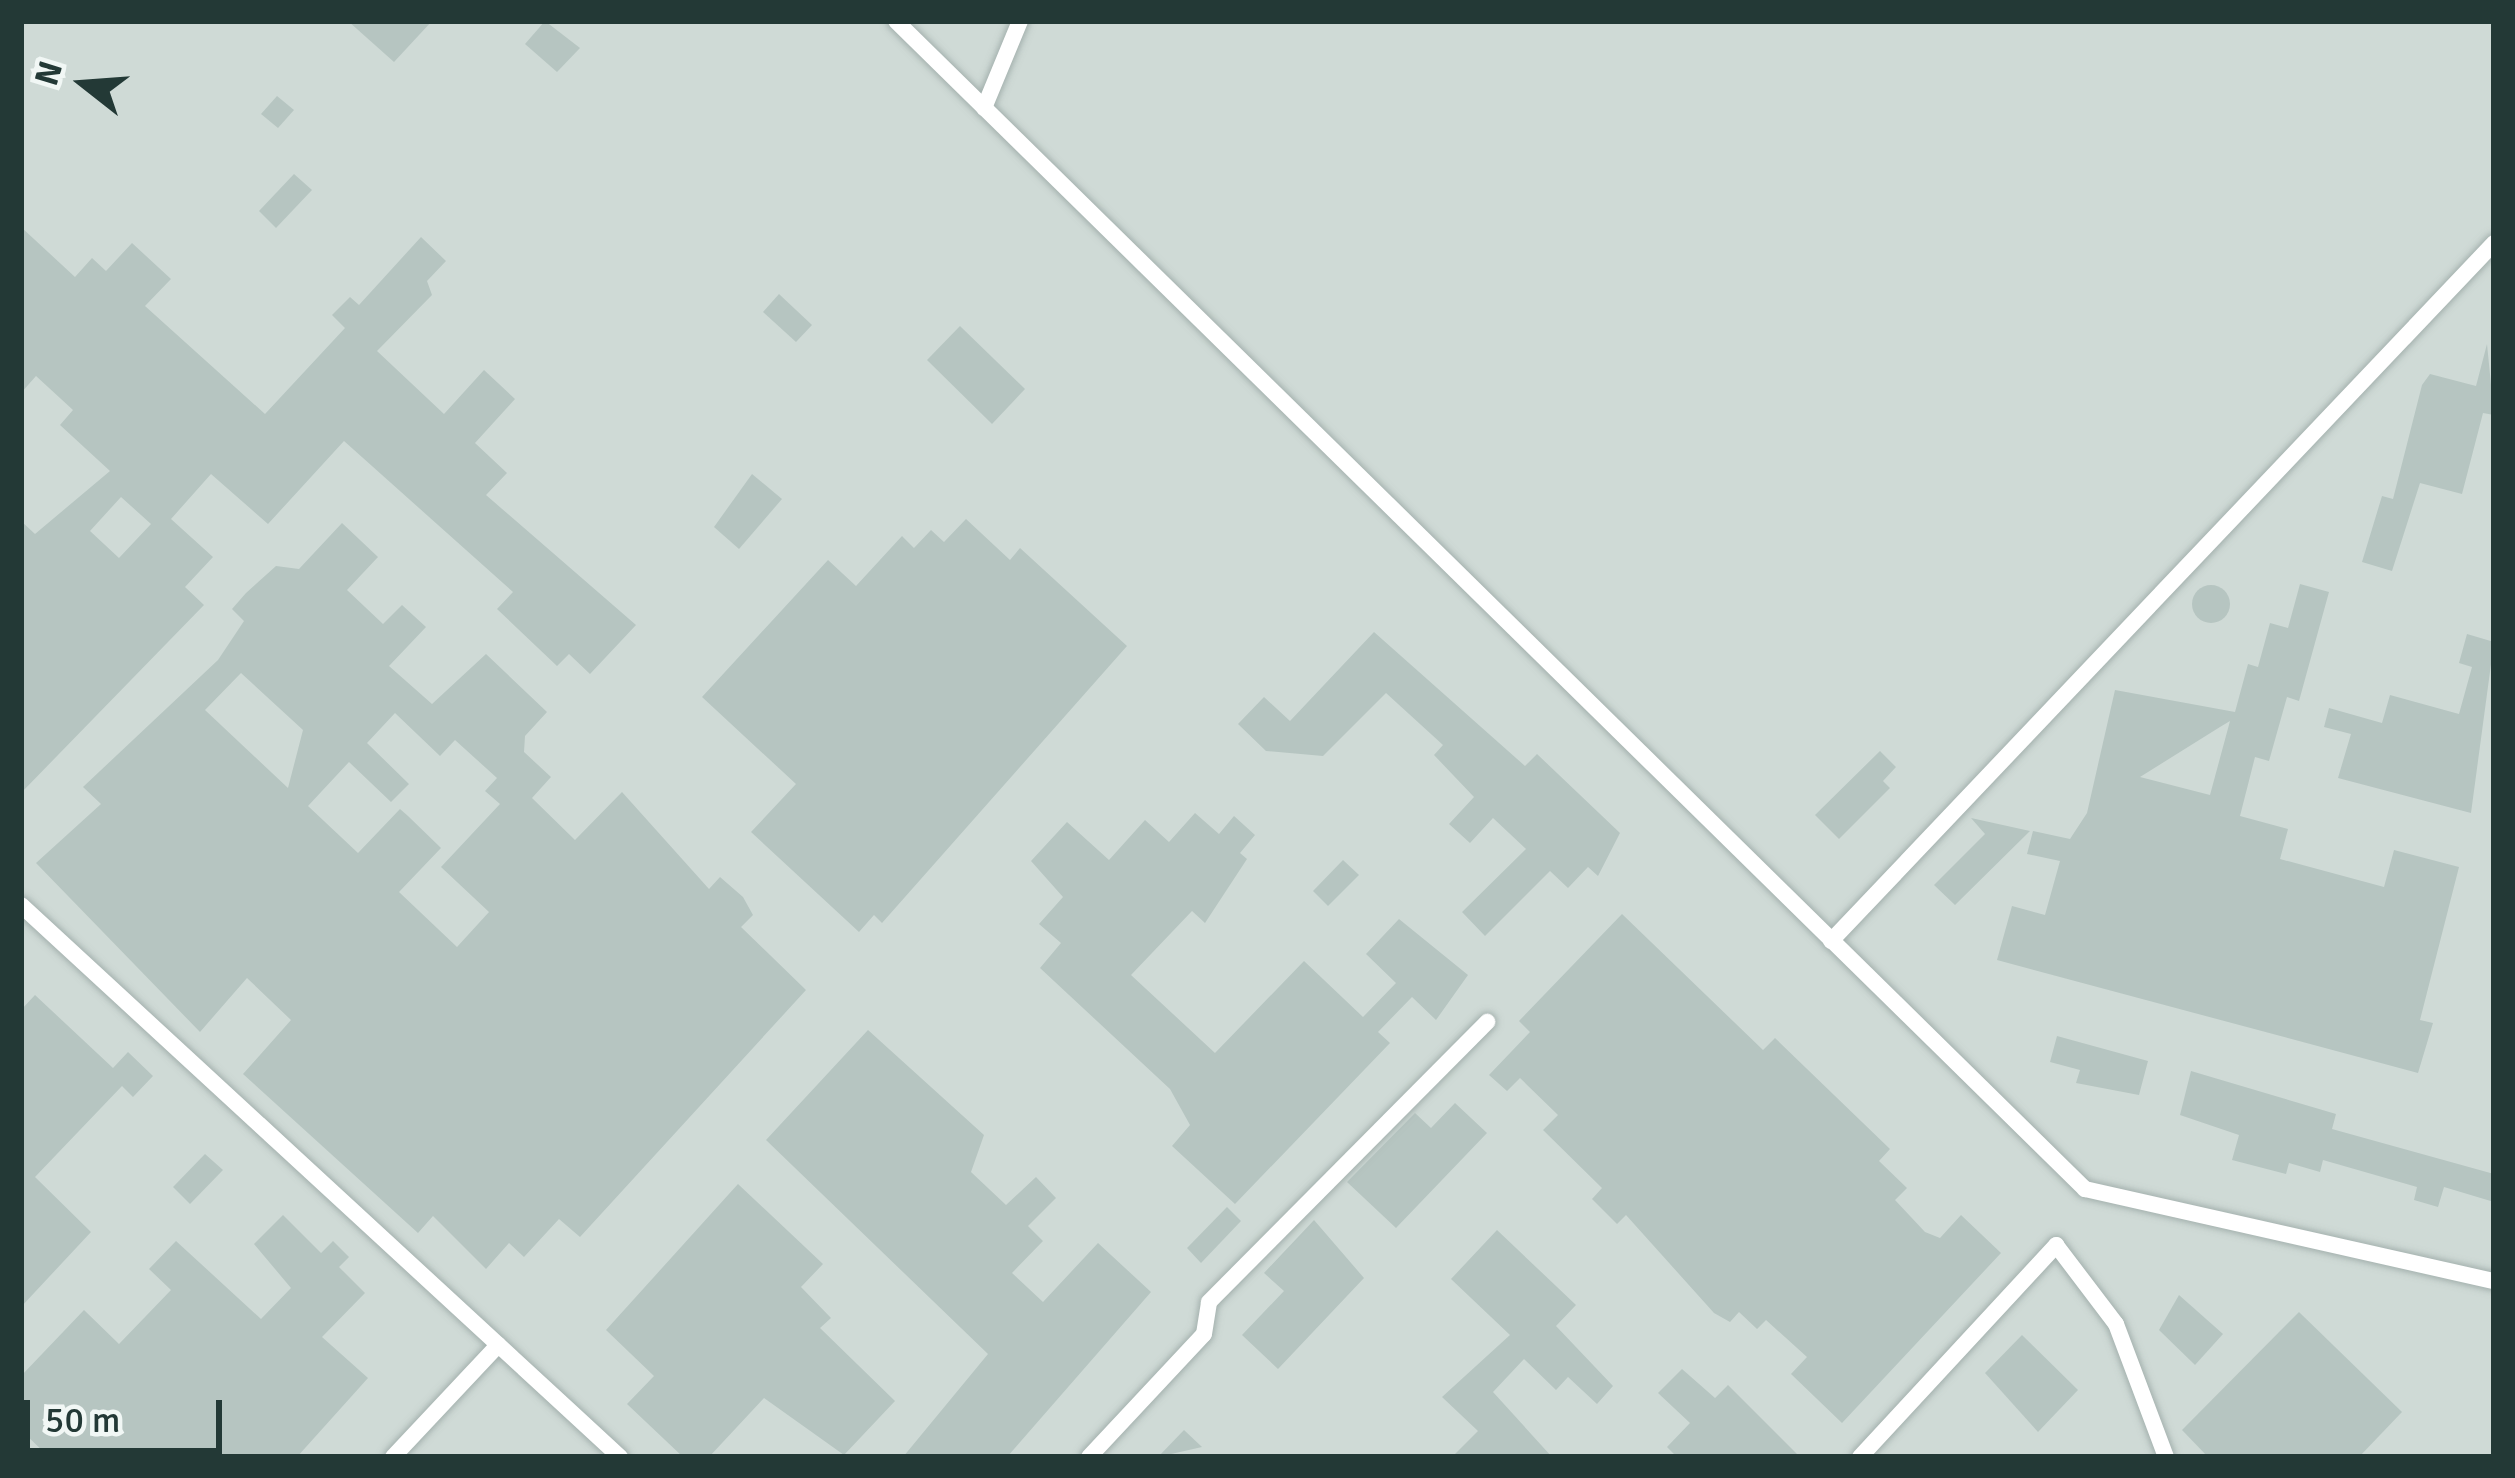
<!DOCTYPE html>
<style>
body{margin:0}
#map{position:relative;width:2515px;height:1478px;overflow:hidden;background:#e1eae7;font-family:Signika,sans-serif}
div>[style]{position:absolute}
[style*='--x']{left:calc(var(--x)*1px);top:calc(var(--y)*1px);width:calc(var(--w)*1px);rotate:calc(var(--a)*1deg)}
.built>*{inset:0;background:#cfdad6}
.building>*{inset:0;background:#b6c5c1}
.round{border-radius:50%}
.roads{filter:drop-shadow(0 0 3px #a4b1ae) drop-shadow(0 0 3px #a4b1ae)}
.lane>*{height:16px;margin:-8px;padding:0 8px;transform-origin:8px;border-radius:8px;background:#fff}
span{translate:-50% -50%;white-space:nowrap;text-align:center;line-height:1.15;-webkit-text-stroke:12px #f1f7f5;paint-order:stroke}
.frame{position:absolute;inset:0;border:24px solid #233936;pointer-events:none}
.north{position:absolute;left:24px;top:24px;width:120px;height:120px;-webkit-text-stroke:9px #f1f7f5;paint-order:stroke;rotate:287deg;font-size:33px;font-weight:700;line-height:48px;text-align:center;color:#233936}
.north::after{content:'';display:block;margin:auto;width:42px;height:54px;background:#233936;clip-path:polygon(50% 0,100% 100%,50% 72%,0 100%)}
.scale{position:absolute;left:24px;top:1400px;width:198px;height:54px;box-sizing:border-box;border:6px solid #233936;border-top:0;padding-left:15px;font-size:36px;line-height:42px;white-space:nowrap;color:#233936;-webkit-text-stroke:9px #f1f7f5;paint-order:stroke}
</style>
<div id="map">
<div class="built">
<div style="clip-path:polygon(21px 21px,2494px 21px,2494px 1457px,21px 1457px)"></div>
</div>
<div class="building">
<div style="clip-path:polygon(348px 21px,432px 21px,394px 62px)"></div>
<div style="clip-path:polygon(545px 21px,580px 48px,557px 72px,525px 44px)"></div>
<div style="clip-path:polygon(277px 96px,294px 110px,278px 128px,261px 114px)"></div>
<div style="clip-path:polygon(294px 174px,312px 190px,276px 228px,259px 211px)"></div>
<div style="clip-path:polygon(evenodd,21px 227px,75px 277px,92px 258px,106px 271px,132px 243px,171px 279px,145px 306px,265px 414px,345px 328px,332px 315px,350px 297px,359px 305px,421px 237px,446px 261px,427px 281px,432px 295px,377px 351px,444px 414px,484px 370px,515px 399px,475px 443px,507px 473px,486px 495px,636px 625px,590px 674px,569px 654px,557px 666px,497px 609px,513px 592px,344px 441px,268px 524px,211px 474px,171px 519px,213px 557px,185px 587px,204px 605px,21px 793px,21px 521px,35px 534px,110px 471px,60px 425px,73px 410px,36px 376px,21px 393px,21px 227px,121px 497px,151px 524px,119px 558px,90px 531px,121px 497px)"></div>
<div style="clip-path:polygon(779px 294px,812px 325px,796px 342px,763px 312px)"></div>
<div style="clip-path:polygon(960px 326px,1025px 389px,992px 424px,927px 360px)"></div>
<div style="clip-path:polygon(2487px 344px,2494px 415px,2483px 413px,2462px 494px,2420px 483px,2392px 571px,2362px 562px,2382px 496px,2393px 499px,2422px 385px,2430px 374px,2476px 386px)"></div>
<div style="clip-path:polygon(752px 474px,782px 499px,739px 549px,714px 527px)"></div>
<div style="clip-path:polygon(966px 519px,1010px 560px,1020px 548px,1127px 646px,882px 923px,874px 915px,859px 932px,751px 832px,796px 784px,702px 697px,828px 560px,856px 586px,902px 536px,914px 548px,931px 530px,944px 542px)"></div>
<div style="clip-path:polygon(evenodd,342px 523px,378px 557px,347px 590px,383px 624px,402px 605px,426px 627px,389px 666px,432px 704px,486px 654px,547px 712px,525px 736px,524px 752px,551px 777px,532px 798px,575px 840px,622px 792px,709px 889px,720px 877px,743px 897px,753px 915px,741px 927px,806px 990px,580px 1237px,559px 1219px,524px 1257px,509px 1243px,486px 1269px,433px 1216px,418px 1233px,243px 1074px,291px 1020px,247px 978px,200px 1032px,36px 863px,101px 804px,83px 787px,218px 660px,244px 621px,232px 609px,246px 593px,276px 566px,299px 569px,342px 523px,241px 673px,303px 730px,288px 788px,205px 710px,241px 673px,342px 523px,395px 713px,440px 756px,455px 740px,497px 778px,485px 791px,500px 804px,441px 867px,489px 912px,457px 947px,399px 892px,441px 848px,408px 816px,400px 809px,358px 853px,308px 806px,349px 762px,391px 802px,409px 784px,367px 743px,395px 713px)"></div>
<div style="clip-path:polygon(evenodd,2300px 584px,2329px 592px,2299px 701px,2287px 697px,2269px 761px,2255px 757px,2240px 816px,2288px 829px,2280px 859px,2384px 887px,2394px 850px,2459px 867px,2420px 1020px,2433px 1023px,2418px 1073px,1997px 960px,2012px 906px,2045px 915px,2060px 861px,2027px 854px,2033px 831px,2070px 839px,2087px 813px,2115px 690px,2235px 712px,2248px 664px,2258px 667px,2270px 623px,2288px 628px,2300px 584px,2230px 721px,2210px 795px,2140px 777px,2220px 727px,2230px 721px)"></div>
<div class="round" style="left:2192px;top:585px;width:38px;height:38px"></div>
<div style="clip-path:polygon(1374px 632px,1525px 766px,1537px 754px,1620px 833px,1598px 876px,1588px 867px,1568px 888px,1550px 871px,1485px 936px,1462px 912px,1526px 849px,1493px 818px,1470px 843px,1449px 824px,1474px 797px,1434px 755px,1443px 745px,1386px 693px,1323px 756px,1266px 751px,1238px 724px,1264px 697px,1290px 721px)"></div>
<div style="clip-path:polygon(2467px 634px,2494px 642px,2471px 813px,2338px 778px,2351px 734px,2324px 727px,2329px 708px,2382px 723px,2390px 695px,2459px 714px,2472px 667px,2459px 663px)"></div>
<div style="clip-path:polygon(1880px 751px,1896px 767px,1883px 781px,1890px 788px,1839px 839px,1815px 815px)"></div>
<div style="clip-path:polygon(1195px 813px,1219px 834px,1234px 816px,1255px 835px,1240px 853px,1247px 859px,1205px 923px,1192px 911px,1131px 975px,1215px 1053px,1304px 961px,1363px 1017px,1396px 983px,1366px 954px,1399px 919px,1468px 975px,1436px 1020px,1412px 997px,1378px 1032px,1390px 1043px,1235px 1204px,1172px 1146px,1190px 1125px,1170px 1089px,1040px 968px,1061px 943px,1039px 924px,1063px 897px,1031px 861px,1067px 822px,1109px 860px,1145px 820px,1169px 842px)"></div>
<div style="clip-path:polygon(1971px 818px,2030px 831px,1955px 905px,1934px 885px,1985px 834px)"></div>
<div style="clip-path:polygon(1343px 860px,1359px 875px,1328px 906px,1313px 891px)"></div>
<div style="clip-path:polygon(1622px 914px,1763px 1050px,1775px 1038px,1890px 1149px,1879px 1161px,1907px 1188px,1895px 1200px,1925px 1232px,1940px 1238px,1961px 1215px,2001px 1253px,1842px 1423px,1791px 1374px,1807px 1357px,1766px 1320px,1757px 1329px,1739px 1312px,1730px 1322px,1714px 1313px,1626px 1215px,1617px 1224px,1592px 1199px,1602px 1188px,1543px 1130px,1558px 1115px,1520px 1078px,1507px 1091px,1489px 1075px,1530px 1032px,1519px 1021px)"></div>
<div style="clip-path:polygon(35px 995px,113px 1068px,128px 1052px,153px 1076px,133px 1097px,122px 1086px,35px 1177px,91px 1232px,21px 1307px,21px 1010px)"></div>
<div style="clip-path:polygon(868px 1030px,984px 1135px,971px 1172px,1006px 1205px,1036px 1177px,1056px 1198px,1028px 1226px,1043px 1241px,1012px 1273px,1043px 1302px,1098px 1243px,1151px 1292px,1007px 1457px,903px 1457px,988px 1354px,766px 1140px)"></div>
<div style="clip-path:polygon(2057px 1036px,2148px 1061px,2139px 1095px,2076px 1083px,2080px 1070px,2050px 1062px)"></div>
<div style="clip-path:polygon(2191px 1071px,2336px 1114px,2332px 1129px,2494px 1174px,2494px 1202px,2444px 1187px,2438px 1207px,2414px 1200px,2417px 1187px,2323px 1160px,2320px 1172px,2289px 1163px,2286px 1174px,2232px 1160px,2239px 1135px,2180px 1115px)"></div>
<div style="clip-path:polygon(1455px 1103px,1487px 1133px,1396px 1228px,1347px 1182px,1415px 1113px,1431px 1128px)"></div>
<div style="clip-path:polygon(205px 1154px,223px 1170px,190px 1204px,173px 1187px)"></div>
<div style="clip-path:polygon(738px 1184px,823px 1264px,801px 1287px,831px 1318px,820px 1328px,895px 1401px,844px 1455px,764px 1398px,709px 1457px,683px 1457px,627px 1404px,654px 1376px,606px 1330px)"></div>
<div style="clip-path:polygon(1227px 1207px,1241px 1221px,1201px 1263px,1187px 1248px)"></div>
<div style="clip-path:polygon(283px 1215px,321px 1253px,333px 1241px,349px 1257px,339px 1267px,365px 1293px,322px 1337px,368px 1378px,297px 1457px,49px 1457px,21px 1430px,21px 1376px,84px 1310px,119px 1344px,171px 1290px,149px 1269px,176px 1241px,261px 1319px,291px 1288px,254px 1244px)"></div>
<div style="clip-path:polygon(1314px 1220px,1364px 1278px,1278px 1369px,1242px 1335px,1284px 1291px,1264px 1273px)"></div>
<div style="clip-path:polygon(1497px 1230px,1576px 1305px,1556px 1326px,1613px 1386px,1597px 1404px,1568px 1377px,1556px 1390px,1524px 1359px,1493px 1392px,1552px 1457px,1452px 1457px,1478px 1431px,1442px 1397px,1510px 1335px,1451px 1279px)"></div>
<div style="clip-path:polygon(2179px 1295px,2223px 1334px,2195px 1365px,2159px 1330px)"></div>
<div style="clip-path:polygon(2299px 1312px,2402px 1412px,2359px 1457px,2208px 1457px,2182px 1430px)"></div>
<div style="clip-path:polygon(2022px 1335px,2078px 1390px,2038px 1432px,1985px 1373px)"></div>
<div style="clip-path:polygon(1682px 1369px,1715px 1398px,1728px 1385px,1800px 1457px,1677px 1457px,1667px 1447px,1690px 1423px,1658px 1393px)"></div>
<div style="clip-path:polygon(1184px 1430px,1202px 1447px,1158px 1457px)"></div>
</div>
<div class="roads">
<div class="lane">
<div style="--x:896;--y:21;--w:1667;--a:44.49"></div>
<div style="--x:2085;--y:1189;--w:419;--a:12.7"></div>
<div style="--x:984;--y:108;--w:94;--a:-67.5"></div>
<div style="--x:21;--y:905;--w:815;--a:42.66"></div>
<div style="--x:1831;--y:941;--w:963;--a:-46.47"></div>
<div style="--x:393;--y:1457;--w:154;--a:-46.8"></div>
<div style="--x:1089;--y:1457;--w:168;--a:-46.9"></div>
<div style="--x:1204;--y:1334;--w:32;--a:-81"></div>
<div style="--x:1209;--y:1302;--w:395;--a:-45.2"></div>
<div style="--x:1860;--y:1457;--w:289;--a:-47.2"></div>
<div style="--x:2056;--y:1245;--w:99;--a:52.8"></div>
<div style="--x:2116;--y:1324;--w:142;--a:69.4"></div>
</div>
</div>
<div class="frame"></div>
<div class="north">N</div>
<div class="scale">50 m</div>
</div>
